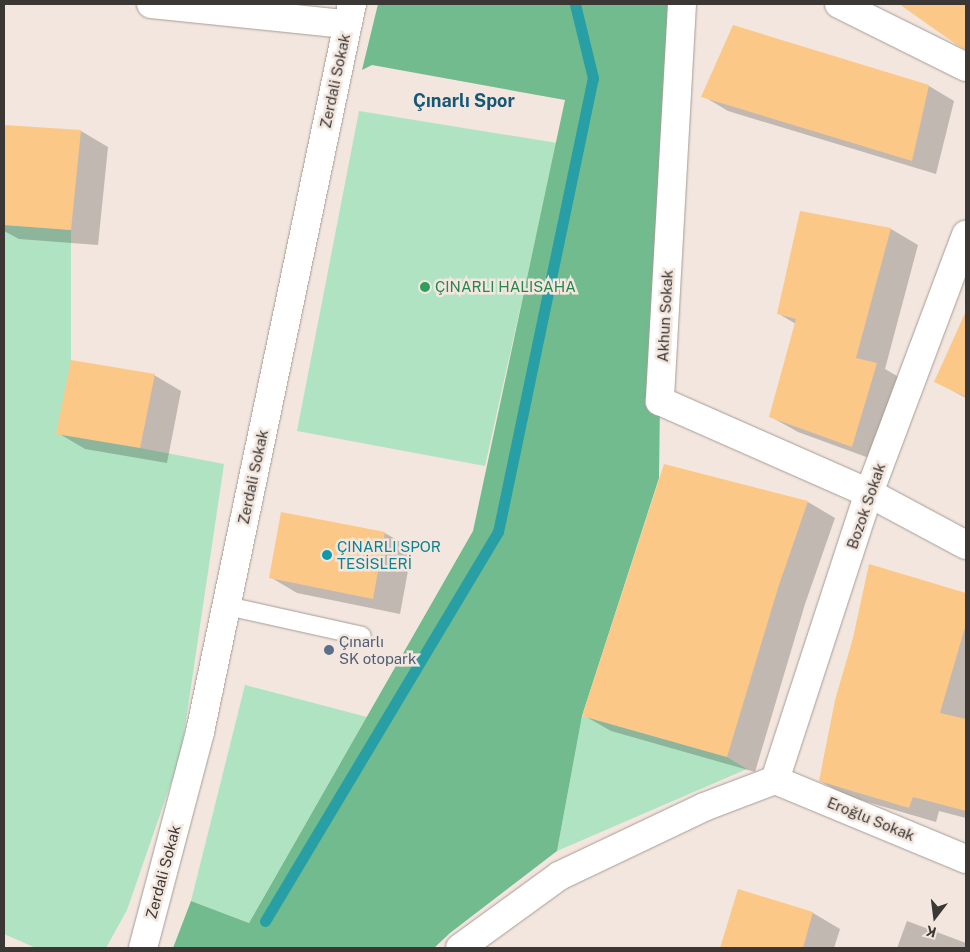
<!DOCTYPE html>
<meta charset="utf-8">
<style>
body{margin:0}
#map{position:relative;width:970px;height:952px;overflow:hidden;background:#f2e6de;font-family:"Public Sans",sans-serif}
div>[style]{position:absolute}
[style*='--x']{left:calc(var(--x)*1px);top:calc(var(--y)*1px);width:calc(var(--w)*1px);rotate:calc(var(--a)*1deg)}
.green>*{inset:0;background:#b0e3c2}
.forest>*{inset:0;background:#71bb8e}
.shadow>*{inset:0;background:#0003}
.stream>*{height:11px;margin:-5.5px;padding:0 5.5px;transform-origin:5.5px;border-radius:5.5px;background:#279fa4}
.building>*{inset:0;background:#fcc888}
.roads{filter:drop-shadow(0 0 1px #a79c95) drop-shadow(0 0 1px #a79c95)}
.service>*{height:18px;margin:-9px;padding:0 9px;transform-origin:9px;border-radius:9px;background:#fff}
.minor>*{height:28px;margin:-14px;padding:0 14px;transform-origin:14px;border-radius:14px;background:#fff}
.dots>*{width:14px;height:14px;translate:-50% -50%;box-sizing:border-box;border:2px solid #f2e6de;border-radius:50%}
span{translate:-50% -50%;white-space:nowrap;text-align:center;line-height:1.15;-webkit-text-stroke:5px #f2e6de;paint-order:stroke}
.street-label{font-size:15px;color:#3b3734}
.leisure-label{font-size:15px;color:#27864d}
.left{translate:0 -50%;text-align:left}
.culture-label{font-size:15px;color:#0d838f}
.service-label{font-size:15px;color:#4e5e75}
.quarter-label{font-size:18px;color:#155775;font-weight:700}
.frame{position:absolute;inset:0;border:5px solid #3b3734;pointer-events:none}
.north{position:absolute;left:910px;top:892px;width:50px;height:50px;-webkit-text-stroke:4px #f2e6de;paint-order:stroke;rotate:195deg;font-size:14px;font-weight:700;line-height:20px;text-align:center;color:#3b3734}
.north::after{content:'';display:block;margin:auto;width:18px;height:22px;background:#3b3734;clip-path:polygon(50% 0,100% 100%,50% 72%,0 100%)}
</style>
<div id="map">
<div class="green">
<div style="clip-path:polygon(359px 111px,557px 143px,485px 466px,297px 431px)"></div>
<div style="clip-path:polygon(4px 225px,71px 230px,71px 360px,140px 448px,224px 464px,181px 754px,127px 910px,106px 948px,36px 948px,4px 934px)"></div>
<div style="clip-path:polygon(245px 685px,367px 717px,249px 923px,191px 901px)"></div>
<div style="clip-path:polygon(582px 716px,727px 757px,747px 769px,557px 851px)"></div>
</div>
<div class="forest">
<div style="clip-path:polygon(378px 4px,682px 4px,660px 401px,659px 478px,582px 716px,557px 851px,450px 933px,434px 948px,173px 948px,191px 901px,249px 923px,473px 531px,565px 100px,372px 65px,362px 70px)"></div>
</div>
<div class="shadow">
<div style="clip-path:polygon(901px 4px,966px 4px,966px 49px,957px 43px)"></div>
<div style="clip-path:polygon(733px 26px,929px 86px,954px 101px,936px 174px,728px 111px,703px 96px)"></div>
<div style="clip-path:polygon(4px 127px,81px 131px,108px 147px,98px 245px,19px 239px,4px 231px)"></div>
<div style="clip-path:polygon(801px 213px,891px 229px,918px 245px,885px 369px,904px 380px,880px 462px,798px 432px,771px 417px,796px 324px,779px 314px)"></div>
<div style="clip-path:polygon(962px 323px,966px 325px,966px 398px,936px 382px)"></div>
<div style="clip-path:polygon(154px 375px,181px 391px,167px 463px,85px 449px,58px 433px)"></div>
<div style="clip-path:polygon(808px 502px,835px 518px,805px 604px,755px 772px,611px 731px,583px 715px)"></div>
<div style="clip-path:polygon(385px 533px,412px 549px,400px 614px,297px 593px,270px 577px)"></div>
<div style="clip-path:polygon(870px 566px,966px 594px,966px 818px,939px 811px,936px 822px,847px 796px,820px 781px)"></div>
<div style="clip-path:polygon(739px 891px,813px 913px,840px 929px,834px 948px,722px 948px)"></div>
<div style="clip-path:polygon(907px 921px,966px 943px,966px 948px,897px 948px)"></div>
</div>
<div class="stream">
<div style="--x:265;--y:921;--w:453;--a:-59.1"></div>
<div style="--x:498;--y:532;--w:464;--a:-78.2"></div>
<div style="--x:593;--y:78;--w:76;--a:-103.7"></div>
</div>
<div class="building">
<div style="clip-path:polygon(899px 4px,966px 4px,966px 50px,957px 45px)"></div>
<div style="clip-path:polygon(733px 25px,929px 85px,912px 161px,701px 97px)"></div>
<div style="clip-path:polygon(4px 125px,81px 130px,71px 230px,4px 225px)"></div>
<div style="clip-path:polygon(800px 211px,891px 228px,856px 358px,877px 363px,852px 447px,769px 417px,796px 319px,777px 314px)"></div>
<div style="clip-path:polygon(966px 311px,966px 397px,934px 382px)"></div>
<div style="clip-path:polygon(71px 360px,155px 374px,140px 448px,56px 434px)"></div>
<div style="clip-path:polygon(664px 464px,808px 501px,778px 588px,727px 757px,582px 716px)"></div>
<div style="clip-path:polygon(281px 512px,385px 532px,373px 599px,269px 578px)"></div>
<div style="clip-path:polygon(869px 564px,966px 593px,966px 624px,940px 713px,966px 719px,966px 811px,913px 797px,909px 808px,819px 781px,835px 700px,853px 638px)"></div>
<div style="clip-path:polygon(738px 889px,813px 912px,803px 948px,720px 948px)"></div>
</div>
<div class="roads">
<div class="service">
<div style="--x:227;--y:606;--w:138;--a:12.5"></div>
</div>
<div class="minor">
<div style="--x:151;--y:4;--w:196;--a:5.9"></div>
<div style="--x:682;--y:4;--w:398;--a:93.2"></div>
<div style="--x:660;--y:401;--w:228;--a:23.8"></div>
<div style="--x:869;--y:493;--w:110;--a:28.2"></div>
<div style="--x:839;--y:4;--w:142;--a:26.4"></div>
<div style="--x:775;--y:780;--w:302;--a:-71.9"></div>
<div style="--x:869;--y:493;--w:276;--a:-69.4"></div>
<div style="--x:775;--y:780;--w:207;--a:22.5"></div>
<div style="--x:143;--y:948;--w:223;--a:-75.2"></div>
<div style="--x:200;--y:732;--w:744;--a:-78.21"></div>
<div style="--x:460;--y:948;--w:122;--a:-36"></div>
<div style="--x:559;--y:876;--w:161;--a:-25.4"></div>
<div style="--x:704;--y:807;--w:76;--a:-20.8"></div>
</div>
</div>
<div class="dots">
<div style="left:425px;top:287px;background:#2e9e5b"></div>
<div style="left:327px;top:555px;background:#0f9aa8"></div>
<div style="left:329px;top:650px;background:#5c6f8a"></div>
</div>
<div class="street-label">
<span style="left:335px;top:81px;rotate:-78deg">Zerdali Sokak</span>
<span style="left:665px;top:316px;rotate:-87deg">Akhun Sokak</span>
<span style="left:253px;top:477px;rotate:-78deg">Zerdali Sokak</span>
<span style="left:866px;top:506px;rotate:-71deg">Bozok Sokak</span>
<span style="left:871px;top:819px;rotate:22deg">Eroğlu Sokak</span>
<span style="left:163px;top:872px;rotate:-75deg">Zerdali Sokak</span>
</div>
<div class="leisure-label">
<span class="left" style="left:435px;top:287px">ÇINARLI HALISAHA</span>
</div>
<div class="culture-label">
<span class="left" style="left:337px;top:555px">ÇINARLI SPOR<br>TESİSLERİ</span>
</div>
<div class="service-label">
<span class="left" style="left:339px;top:650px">Çınarlı<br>SK otopark</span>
</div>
<div class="quarter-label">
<span style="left:464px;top:101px">Çınarlı Spor</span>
</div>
<div class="frame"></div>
<div class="north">K</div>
</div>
